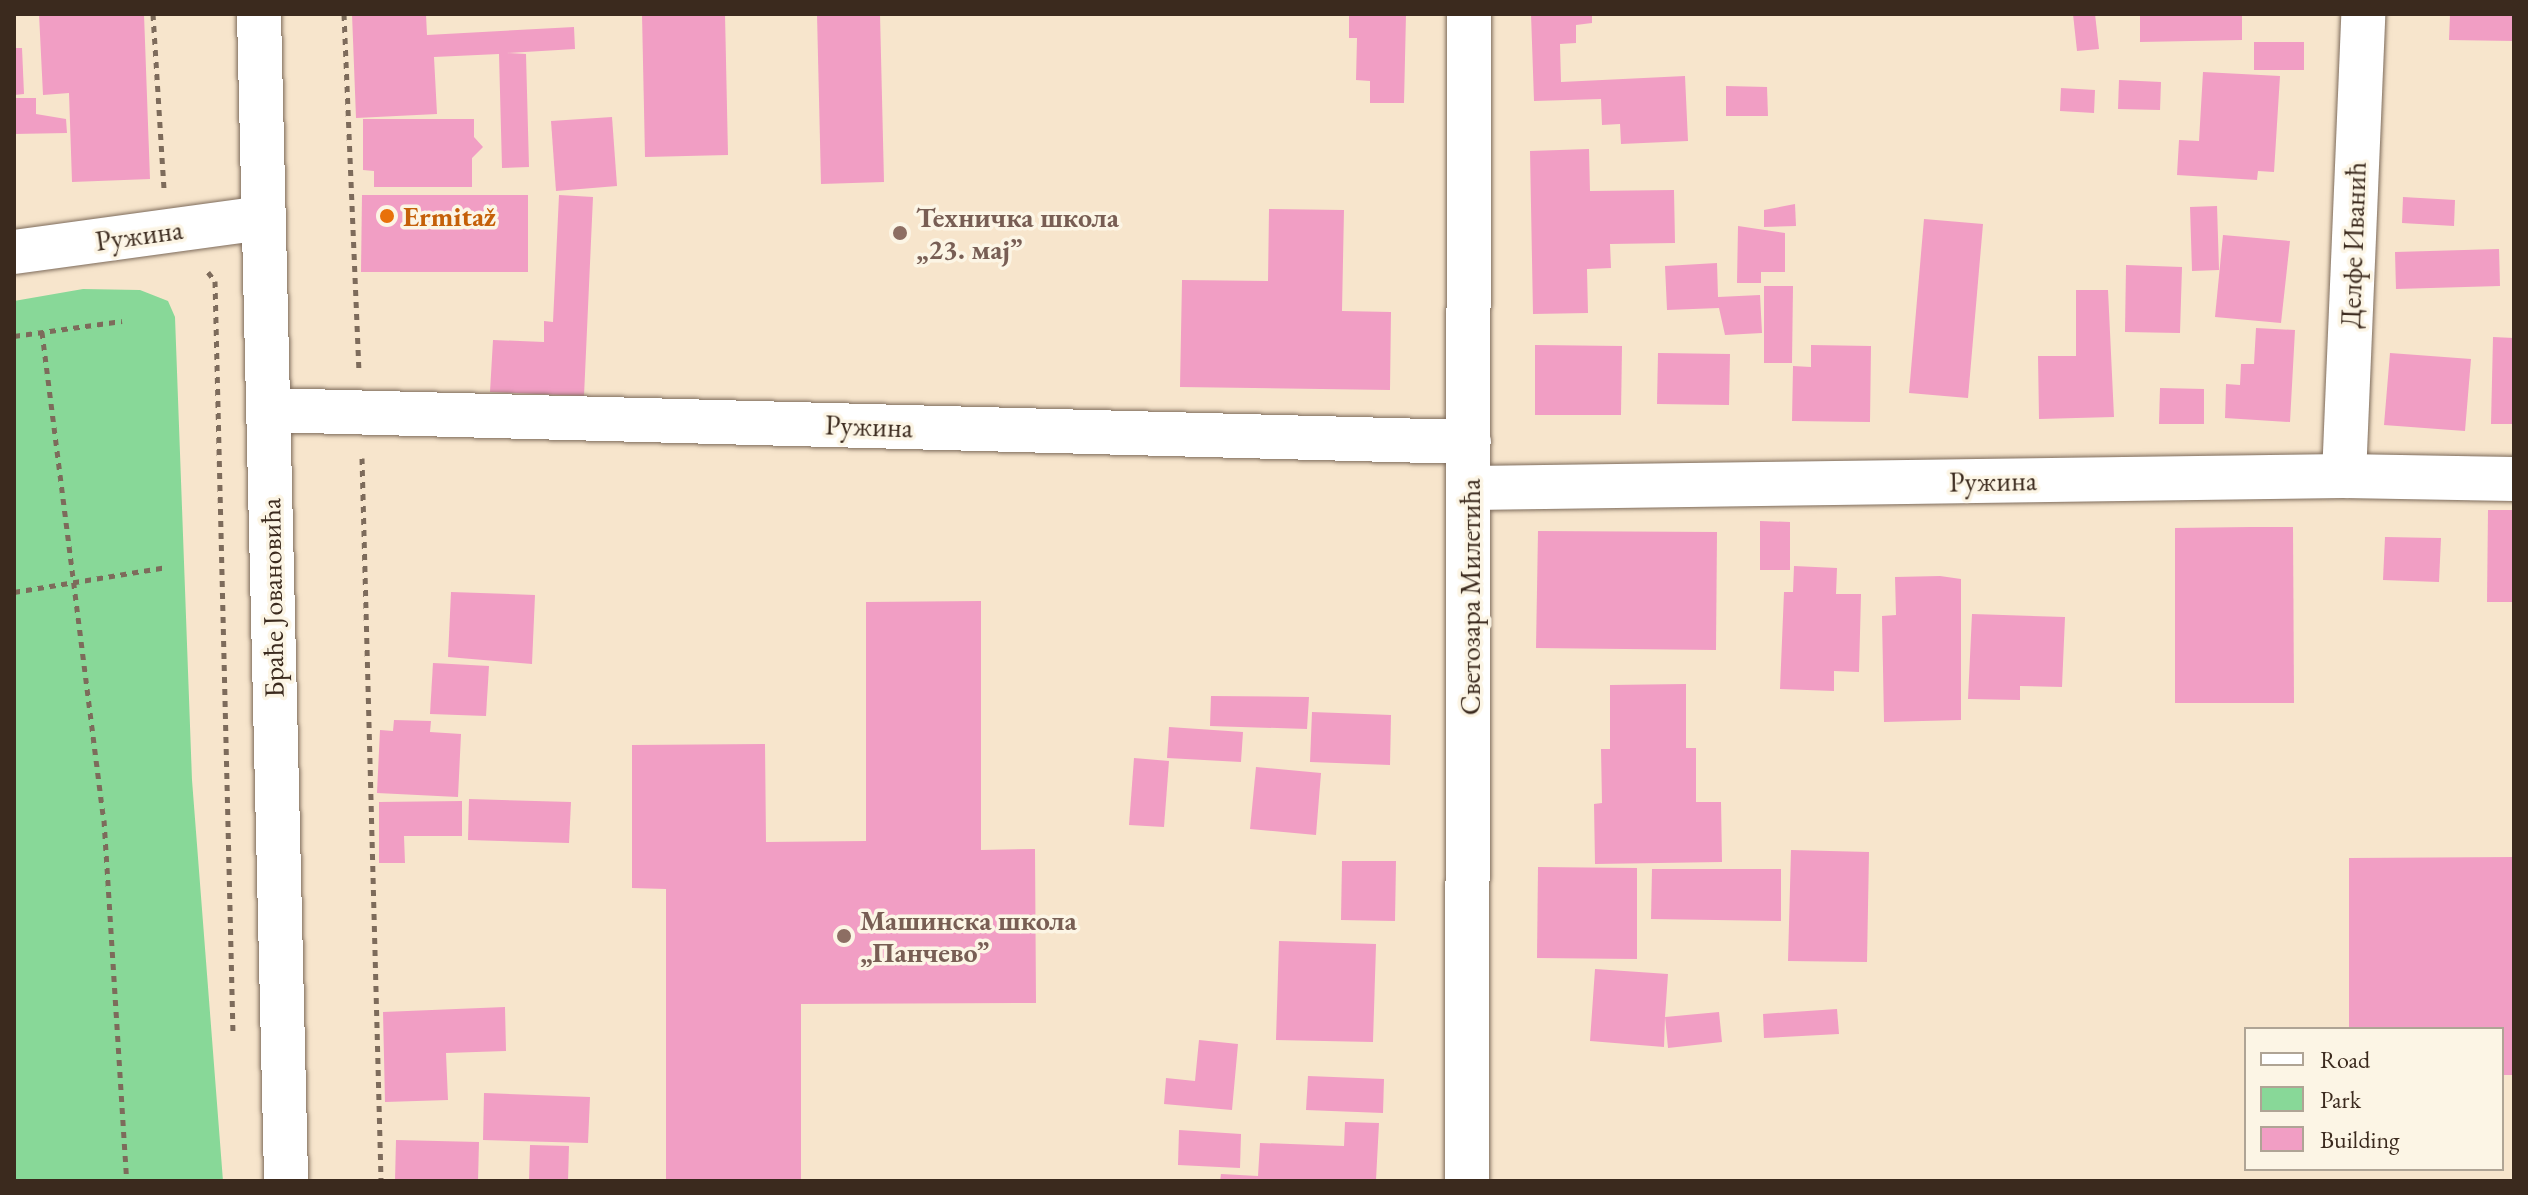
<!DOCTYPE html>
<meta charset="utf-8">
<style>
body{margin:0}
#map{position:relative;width:2528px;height:1195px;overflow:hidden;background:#f7e5cc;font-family:"EB Garamond",serif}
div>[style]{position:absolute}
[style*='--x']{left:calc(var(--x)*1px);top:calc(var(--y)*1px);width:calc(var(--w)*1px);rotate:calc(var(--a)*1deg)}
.green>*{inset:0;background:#88d898}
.building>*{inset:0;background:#f19ec4}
.path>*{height:5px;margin-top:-2.5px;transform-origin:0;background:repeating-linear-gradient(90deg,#7d6b5b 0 6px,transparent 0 12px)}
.roads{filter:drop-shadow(0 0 2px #7d6b5b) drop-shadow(0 0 2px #7d6b5b)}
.street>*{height:44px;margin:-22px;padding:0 22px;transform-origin:22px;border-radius:22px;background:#fff}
.dots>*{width:22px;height:22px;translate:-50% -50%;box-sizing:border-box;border:4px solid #fcf5e5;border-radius:50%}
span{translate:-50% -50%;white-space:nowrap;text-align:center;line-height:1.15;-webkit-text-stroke:7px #fcf5e5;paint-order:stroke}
.food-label{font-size:28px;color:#c56008;font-weight:700}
.left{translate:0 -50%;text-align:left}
.education-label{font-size:28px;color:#785e54;font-weight:700}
.street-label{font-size:28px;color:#3b2a1e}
.frame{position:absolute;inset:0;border:16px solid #3b2a1e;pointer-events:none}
.legend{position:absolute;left:2244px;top:1027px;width:260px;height:144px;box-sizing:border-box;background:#fcf5e5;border:2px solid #afa495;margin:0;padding:10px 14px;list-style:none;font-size:24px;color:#3b2a1e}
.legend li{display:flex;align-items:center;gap:16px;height:40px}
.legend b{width:40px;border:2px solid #afa495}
</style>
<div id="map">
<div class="green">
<div style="clip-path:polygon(83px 289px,140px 290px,168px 301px,175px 317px,192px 780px,223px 1181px,14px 1181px,14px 301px)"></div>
</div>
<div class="building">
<div style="clip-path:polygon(39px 14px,144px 14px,150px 179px,72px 182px,69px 93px,43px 95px)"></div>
<div style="clip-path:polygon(352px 14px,426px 14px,427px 35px,574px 27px,575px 49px,507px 53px,526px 54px,529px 167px,502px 168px,499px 54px,434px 57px,437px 114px,356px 118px)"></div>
<div style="clip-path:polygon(642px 14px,725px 14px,728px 155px,645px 157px)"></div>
<div style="clip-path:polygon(817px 14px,880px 14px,884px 182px,821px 184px)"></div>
<div style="clip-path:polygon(1349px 14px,1406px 14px,1404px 103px,1370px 103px,1370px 81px,1356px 80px,1357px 38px,1349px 38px)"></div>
<div style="clip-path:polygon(1531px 14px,1592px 14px,1592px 23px,1576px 25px,1576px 43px,1560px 44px,1561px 82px,1685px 76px,1688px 141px,1621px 144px,1620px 124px,1602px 125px,1601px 99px,1534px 101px)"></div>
<div style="clip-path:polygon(2073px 14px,2095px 14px,2099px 49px,2077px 51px)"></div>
<div style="clip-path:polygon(2140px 14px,2242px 14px,2242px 40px,2140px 42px)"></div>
<div style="clip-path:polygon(2450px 14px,2514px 14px,2514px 41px,2449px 40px)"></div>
<div style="clip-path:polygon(2254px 42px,2304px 42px,2304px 70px,2254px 70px)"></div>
<div style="clip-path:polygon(14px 48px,22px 48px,24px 94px,14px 95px)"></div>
<div style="clip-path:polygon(2203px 72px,2280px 76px,2274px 172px,2258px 171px,2257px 180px,2177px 175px,2179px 140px,2199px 141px)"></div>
<div style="clip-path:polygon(2119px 80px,2161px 82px,2160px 110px,2118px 109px)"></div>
<div style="clip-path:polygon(1726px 86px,1767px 87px,1768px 116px,1726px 116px)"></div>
<div style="clip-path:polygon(2061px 88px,2095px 90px,2094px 113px,2060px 111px)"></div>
<div style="clip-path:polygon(14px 98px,36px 98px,36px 114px,66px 119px,67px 133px,14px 134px)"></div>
<div style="clip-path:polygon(612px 117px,617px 186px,556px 191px,551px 121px)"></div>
<div style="clip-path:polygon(363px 119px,474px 119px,474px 137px,483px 147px,472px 158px,472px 187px,374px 187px,374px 171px,363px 170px)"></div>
<div style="clip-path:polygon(1589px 149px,1590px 191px,1674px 190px,1675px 243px,1610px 244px,1611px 268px,1587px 269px,1588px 313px,1533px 314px,1530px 151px)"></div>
<div style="clip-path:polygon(362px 195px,528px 195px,528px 272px,361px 272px)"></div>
<div style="clip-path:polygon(559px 195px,593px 197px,584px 396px,490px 392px,493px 340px,544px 342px,544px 321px,553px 322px)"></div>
<div style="clip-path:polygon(2403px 197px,2455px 200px,2454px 226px,2402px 223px)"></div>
<div style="clip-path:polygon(1795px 204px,1796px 226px,1764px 227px,1764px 210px)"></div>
<div style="clip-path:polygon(2217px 206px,2219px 270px,2192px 271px,2190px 207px)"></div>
<div style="clip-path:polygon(1269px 209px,1344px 210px,1342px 311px,1391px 312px,1390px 390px,1180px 387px,1182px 280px,1268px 281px)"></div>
<div style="clip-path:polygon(1924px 219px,1983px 224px,1968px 398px,1909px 393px)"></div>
<div style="clip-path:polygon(1738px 226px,1785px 233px,1785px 272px,1761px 272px,1761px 283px,1737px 283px)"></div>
<div style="clip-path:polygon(2223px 235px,2290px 241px,2281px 323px,2215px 317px)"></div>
<div style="clip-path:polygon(2499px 249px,2500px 286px,2396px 289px,2395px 252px)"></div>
<div style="clip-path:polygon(1717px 263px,1718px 297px,1760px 295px,1762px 333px,1725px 335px,1719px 308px,1667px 310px,1665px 266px)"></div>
<div style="clip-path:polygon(2126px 265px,2182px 267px,2180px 333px,2125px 332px)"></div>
<div style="clip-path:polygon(1764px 286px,1793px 286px,1792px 363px,1764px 363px)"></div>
<div style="clip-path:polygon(2076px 290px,2108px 290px,2114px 417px,2039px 419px,2038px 356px,2076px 356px)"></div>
<div style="clip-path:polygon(2256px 328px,2295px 330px,2290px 422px,2225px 418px,2226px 384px,2240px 385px,2241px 364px,2254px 364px)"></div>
<div style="clip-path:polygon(2493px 337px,2514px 338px,2514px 424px,2491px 424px)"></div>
<div style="clip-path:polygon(1535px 345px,1622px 346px,1621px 415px,1535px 415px)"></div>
<div style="clip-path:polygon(1811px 345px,1871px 346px,1870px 422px,1792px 421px,1793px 366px,1811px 367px)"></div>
<div style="clip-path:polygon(1658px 353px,1730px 354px,1729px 405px,1657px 404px)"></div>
<div style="clip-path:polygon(2390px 353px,2471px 359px,2465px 431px,2384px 425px)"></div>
<div style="clip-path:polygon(2160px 388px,2204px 389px,2204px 424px,2159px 424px)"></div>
<div style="clip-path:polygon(2488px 510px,2514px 510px,2514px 602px,2487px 602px)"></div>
<div style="clip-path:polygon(1760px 521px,1790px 522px,1790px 570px,1760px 570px)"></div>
<div style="clip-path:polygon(2250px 527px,2293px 527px,2294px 703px,2175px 703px,2175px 528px)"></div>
<div style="clip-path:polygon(1538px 531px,1717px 532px,1716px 650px,1536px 648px)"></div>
<div style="clip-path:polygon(2385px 537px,2441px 538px,2439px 582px,2383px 580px)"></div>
<div style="clip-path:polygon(1794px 566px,1837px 568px,1836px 594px,1861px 594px,1859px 672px,1834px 671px,1834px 691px,1780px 689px,1784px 592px,1793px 592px)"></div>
<div style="clip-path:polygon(1940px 576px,1961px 579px,1961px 720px,1884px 722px,1882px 616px,1896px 615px,1895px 577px)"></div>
<div style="clip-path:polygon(451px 592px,535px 595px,532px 664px,448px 657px)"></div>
<div style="clip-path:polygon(981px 601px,981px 850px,1035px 849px,1036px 1003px,801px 1004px,801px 1181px,666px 1181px,666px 889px,632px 888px,632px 745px,765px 744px,766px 842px,866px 841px,866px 602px)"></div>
<div style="clip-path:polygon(1972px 614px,2065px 617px,2062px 687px,2020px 686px,2020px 700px,1968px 699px)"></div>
<div style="clip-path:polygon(433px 663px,489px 666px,486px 716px,430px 714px)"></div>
<div style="clip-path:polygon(1686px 684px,1686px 748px,1696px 748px,1696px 802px,1721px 802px,1722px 862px,1595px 864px,1594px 804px,1602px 803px,1601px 749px,1610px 749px,1610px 685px)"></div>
<div style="clip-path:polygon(1211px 696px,1309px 697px,1307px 729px,1210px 726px)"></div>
<div style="clip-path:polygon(1312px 712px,1391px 715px,1390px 765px,1310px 762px)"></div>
<div style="clip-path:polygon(394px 720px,431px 721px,430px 732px,461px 734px,458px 797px,377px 793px,380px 730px,393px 731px)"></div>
<div style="clip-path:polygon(1169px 727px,1243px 732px,1241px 762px,1167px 758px)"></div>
<div style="clip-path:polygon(1134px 758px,1169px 761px,1164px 827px,1129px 825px)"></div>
<div style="clip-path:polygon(1256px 767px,1321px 773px,1316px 835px,1250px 829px)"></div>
<div style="clip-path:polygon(469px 799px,571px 802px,569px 843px,468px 840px)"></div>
<div style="clip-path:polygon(462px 801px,462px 836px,404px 836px,405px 863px,379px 863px,379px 802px)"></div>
<div style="clip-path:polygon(1791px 850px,1869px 852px,1867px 962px,1788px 961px)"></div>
<div style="clip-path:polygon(2514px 857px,2514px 1075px,2502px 1075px,2502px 1029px,2349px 1029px,2349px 858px)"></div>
<div style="clip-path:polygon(1342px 861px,1396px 861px,1395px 921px,1341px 920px)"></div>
<div style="clip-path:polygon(1538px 867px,1637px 868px,1637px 959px,1537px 958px)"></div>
<div style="clip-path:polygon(1652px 869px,1781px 869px,1781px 921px,1651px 919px)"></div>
<div style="clip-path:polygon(1279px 941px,1376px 944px,1373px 1042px,1276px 1040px)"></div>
<div style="clip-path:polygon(1595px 969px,1668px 974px,1665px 1017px,1719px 1012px,1722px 1042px,1668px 1048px,1665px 1017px,1664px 1047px,1590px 1041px)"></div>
<div style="clip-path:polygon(505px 1007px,506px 1051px,446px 1053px,448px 1100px,385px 1102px,383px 1012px)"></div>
<div style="clip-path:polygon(1837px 1009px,1839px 1034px,1764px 1038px,1763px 1014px)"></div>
<div style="clip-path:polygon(1199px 1040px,1238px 1044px,1232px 1110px,1164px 1104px,1166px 1078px,1195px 1081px)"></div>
<div style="clip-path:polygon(1308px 1076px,1384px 1079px,1383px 1113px,1306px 1110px)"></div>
<div style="clip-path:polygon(484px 1093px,590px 1097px,588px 1143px,483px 1140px)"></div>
<div style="clip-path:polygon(1345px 1122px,1379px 1123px,1376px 1180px,1220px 1181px,1221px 1174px,1258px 1176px,1260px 1143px,1344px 1146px)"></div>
<div style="clip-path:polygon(1179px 1130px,1241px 1134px,1240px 1168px,1178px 1165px)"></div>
<div style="clip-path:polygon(396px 1140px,479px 1142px,478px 1181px,395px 1181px)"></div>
<div style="clip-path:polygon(530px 1145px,569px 1146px,568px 1181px,529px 1181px)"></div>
</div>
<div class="path">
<div style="--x:153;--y:14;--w:175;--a:86.4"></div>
<div style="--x:344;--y:14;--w:354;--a:87.6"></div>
<div style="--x:208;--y:272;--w:11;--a:52"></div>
<div style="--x:215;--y:281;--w:750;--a:88.63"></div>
<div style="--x:42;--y:332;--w:492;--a:82.8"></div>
<div style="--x:104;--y:820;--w:362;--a:86.4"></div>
<div style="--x:14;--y:336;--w:109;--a:-7.9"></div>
<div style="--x:362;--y:458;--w:723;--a:88.49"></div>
<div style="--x:14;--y:592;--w:155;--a:-9.3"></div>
</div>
<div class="roads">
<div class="street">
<div style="--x:259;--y:14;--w:1167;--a:88.67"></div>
<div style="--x:14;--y:252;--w:251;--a:-7.8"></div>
<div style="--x:268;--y:410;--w:1201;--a:1.53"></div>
<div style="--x:2344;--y:476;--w:462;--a:-87.6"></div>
<div style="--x:1472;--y:488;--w:872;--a:-0.79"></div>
<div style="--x:2344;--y:476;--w:170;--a:1"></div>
<div style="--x:1467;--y:1181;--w:1167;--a:-89.9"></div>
</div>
</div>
<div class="dots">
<div style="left:387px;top:216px;background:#e8710a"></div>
<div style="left:900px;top:233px;background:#8d6e63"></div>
<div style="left:844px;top:936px;background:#8d6e63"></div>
</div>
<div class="food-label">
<span class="left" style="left:403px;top:216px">Ermitaž</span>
</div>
<div class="education-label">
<span class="left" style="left:916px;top:233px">Техничка школа<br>„23. мај”</span>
<span class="left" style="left:860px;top:936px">Машинска школа<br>„Панчево”</span>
</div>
<div class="street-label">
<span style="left:139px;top:235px;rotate:-8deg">Ружина</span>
<span style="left:2353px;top:245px;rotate:-88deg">Делфе Иванић</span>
<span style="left:869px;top:426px;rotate:2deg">Ружина</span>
<span style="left:1993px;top:481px;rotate:-1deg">Ружина</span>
<span style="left:1470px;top:597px;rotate:-90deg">Светозара Милетића</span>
<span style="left:272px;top:598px;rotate:-91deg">Браће Јовановића</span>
</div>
<div class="frame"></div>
<ul class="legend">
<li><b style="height:10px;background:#fff"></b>Road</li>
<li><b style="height:22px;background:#88d898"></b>Park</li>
<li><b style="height:22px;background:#f19ec4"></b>Building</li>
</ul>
</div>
